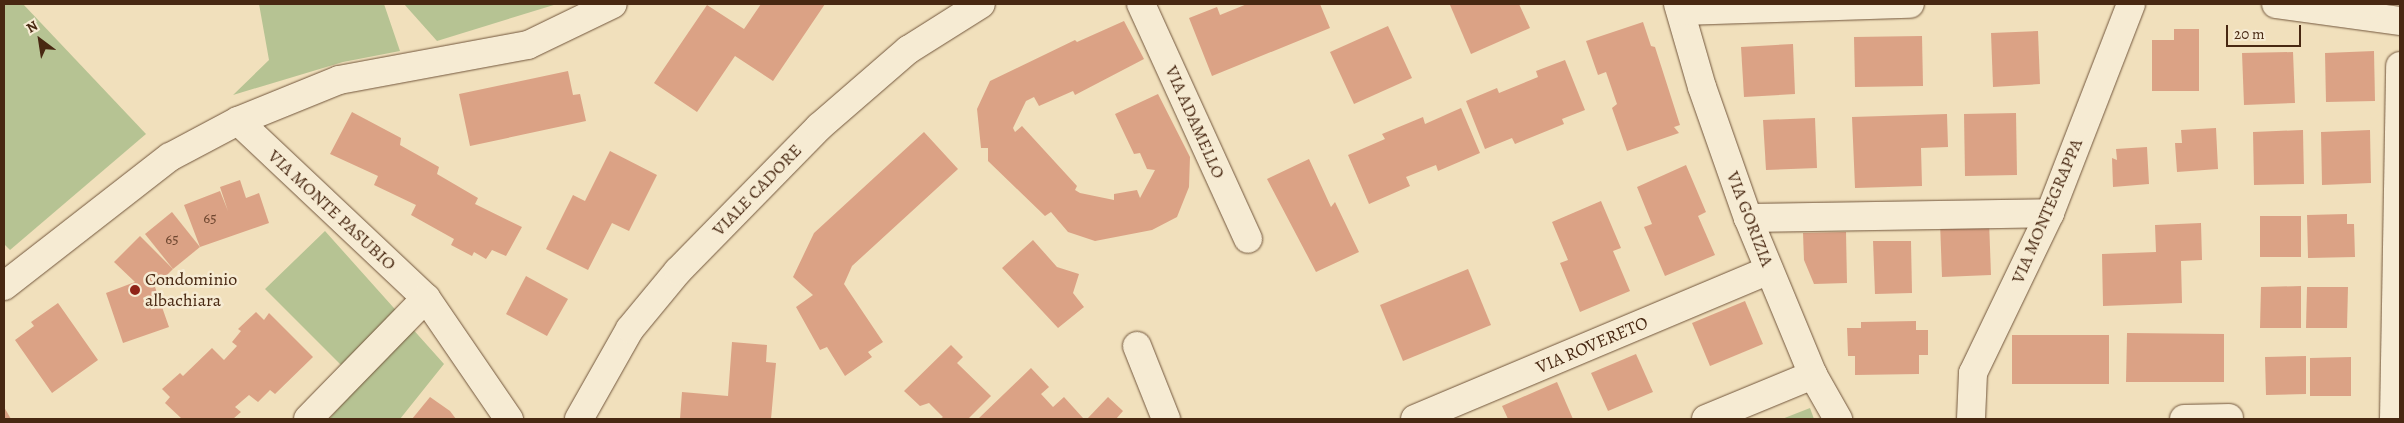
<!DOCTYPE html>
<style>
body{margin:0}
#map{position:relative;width:2404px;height:423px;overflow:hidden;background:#f1e0bc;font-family:Alegreya,serif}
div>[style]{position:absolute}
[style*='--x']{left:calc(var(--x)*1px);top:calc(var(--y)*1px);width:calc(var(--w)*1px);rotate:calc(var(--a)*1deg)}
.green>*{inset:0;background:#b6c393}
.building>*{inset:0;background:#dba285}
.roads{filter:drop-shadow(0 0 1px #72563c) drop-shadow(0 0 1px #72563c)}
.minor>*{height:28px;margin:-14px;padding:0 14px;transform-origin:14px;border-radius:14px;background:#f6ebd3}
.dots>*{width:14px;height:14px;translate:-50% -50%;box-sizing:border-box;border:2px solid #f6ebd3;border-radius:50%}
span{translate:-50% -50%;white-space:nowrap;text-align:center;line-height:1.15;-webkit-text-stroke:5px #f6ebd3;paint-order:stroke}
.number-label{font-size:15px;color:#6d462f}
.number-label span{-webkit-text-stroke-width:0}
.street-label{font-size:18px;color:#482812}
.poi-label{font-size:18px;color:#482812}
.left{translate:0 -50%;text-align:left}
.frame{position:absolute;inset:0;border:5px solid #482812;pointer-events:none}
.north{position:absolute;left:15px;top:15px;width:50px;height:50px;-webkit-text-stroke:4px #f6ebd3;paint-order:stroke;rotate:329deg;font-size:14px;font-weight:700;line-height:20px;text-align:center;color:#482812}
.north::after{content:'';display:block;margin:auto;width:18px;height:22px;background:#482812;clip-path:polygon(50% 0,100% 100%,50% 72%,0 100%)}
.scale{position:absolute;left:2226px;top:25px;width:75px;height:22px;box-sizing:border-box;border:2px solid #482812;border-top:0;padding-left:6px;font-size:15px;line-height:18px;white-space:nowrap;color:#482812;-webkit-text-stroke:4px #f6ebd3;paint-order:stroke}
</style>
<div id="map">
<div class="green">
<div style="clip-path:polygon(4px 4px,23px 4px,146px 134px,10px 250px,4px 244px)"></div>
<div style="clip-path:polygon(259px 4px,384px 4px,400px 51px,343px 62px,233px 95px,269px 60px)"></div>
<div style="clip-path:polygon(404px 4px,557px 4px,437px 41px)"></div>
<div style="clip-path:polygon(325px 231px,444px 364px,400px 419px,329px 419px,360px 384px,265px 289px)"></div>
<div style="clip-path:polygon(1810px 408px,1814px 419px,1782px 419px)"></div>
</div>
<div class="building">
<div style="clip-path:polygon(761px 4px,825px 4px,773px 81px,735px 56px,697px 112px,654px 83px,707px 5px,744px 29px)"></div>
<div style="clip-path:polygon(1247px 4px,1320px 4px,1330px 28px,1212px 76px,1189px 18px,1217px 7px,1220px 15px)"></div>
<div style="clip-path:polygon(1452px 4px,1519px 4px,1530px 28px,1471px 54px,1450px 5px)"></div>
<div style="clip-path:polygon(1124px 21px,1144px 59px,1075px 95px,1073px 91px,1039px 106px,1034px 97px,1026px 101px,1013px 128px,1015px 132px,1022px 126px,1077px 186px,1075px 190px,1080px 193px,1114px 200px,1114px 194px,1137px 190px,1140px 198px,1155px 170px,1147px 169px,1140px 153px,1134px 154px,1115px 114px,1158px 94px,1190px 157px,1189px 187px,1177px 217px,1152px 230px,1095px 241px,1068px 232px,1051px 212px,1045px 216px,988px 161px,988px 148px,981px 148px,977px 109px,990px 81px,1075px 40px,1077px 42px)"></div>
<div style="clip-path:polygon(1643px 22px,1651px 46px,1655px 47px,1680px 125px,1674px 127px,1679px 133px,1627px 151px,1612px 108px,1617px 104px,1606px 72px,1598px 75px,1586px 41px)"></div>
<div style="clip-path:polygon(1388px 26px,1412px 78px,1354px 104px,1330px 52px)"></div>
<div style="clip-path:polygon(2174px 29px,2199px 29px,2199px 91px,2152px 91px,2152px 40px,2174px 40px)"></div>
<div style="clip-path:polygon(2038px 31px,2040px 84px,1993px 87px,1991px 33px)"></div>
<div style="clip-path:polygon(1922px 36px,1923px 86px,1855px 87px,1854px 37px)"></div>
<div style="clip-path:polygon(1793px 44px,1795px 94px,1744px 97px,1741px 47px)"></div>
<div style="clip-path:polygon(2374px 51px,2375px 101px,2326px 102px,2325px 53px)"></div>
<div style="clip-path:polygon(2293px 52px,2295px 103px,2244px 105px,2242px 53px)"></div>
<div style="clip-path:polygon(1565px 60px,1585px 110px,1562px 119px,1564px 124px,1515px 144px,1512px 138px,1485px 149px,1466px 101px,1497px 88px,1499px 93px,1538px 77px,1536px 71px)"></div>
<div style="clip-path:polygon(568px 71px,573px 95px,580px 94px,586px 121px,470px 146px,459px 94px)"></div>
<div style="clip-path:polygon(1461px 108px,1480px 153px,1438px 171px,1436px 165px,1406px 177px,1410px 186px,1369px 204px,1348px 155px,1385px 139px,1382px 134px,1423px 117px,1425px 124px)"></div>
<div style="clip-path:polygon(352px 112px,401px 138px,400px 145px,439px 167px,437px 174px,478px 198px,475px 204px,522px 227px,506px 256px,492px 250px,486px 259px,474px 252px,472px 256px,451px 245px,454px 239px,411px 215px,416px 205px,374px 185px,378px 176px,330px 154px)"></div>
<div style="clip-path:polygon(2016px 113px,2017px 175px,1965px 176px,1964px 114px)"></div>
<div style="clip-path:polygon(1947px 114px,1948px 147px,1921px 148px,1922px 186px,1855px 188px,1852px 117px)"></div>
<div style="clip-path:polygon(1815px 118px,1817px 168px,1766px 170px,1763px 120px)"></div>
<div style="clip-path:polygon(2216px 128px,2218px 169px,2177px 172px,2175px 143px,2182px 143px,2181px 130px)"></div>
<div style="clip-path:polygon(2303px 130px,2304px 184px,2254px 185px,2253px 132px)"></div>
<div style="clip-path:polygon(2370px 130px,2371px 183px,2322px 185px,2321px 132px)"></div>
<div style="clip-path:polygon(924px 132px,958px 169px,852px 266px,844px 284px,883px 342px,868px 352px,872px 357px,845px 376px,827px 347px,820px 350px,796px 307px,813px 295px,793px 277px,814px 233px)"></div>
<div style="clip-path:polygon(2147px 147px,2149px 184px,2113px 187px,2112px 158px,2117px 160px,2116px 149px)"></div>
<div style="clip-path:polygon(610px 151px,657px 175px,629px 231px,612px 223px,588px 270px,546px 249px,573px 195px,585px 201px)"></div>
<div style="clip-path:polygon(1309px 159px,1331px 207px,1335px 202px,1359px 252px,1316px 272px,1267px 179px)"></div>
<div style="clip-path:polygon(1686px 165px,1706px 212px,1698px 216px,1715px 255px,1665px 276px,1644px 227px,1652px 224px,1637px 187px)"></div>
<div style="clip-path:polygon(240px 180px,246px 198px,259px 193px,269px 223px,200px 247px,184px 205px,220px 191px,228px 211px,220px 187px)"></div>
<div style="clip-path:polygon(1601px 201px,1621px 248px,1613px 251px,1630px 291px,1580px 312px,1560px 263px,1568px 260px,1552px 222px)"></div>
<div style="clip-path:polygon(172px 212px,200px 247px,173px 269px,145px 234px)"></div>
<div style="clip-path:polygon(2347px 214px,2347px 224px,2354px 224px,2355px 257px,2308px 258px,2307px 215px)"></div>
<div style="clip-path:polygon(2260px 216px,2301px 216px,2301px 257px,2260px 257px)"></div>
<div style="clip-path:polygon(1989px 220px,1991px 275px,1942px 277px,1940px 222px)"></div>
<div style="clip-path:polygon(2201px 223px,2202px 260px,2181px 261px,2182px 303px,2103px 306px,2102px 254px,2156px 252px,2155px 225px)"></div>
<div style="clip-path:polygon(1846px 232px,1847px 283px,1814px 284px,1804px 260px,1803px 233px)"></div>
<div style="clip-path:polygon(140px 236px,173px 269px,155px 287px,169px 327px,123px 343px,106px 293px,135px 282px,114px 262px)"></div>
<div style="clip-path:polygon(1033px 240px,1057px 267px,1079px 274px,1073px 293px,1084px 307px,1058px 328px,1002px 268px)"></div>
<div style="clip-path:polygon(1873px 241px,1911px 241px,1912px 293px,1875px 294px)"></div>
<div style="clip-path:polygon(1468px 269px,1491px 325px,1403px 361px,1380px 305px)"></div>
<div style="clip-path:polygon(526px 276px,568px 299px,547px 336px,506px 314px)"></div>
<div style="clip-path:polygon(2301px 286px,2301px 328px,2260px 328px,2261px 287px)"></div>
<div style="clip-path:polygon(2307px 287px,2348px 287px,2347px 328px,2306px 328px)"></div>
<div style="clip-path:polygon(1745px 301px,1763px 344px,1710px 366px,1692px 323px)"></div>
<div style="clip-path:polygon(58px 303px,98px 360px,52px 393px,15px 340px,34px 326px,31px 322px)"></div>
<div style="clip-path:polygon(256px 312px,264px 320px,269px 313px,313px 357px,275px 394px,270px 390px,258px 402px,249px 395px,235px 407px,241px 412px,233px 419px,182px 419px,165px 403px,170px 397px,162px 389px,180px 373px,183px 376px,212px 348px,224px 360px,237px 346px,232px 342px,241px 331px,238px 329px)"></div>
<div style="clip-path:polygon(1916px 321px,1916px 330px,1928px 330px,1928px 355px,1919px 355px,1919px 374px,1855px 375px,1855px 356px,1848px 356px,1847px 328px,1861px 328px,1861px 322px)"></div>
<div style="clip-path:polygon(2127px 333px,2224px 334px,2224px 382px,2126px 382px)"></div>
<div style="clip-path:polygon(2012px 335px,2109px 335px,2109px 384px,2012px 384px)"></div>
<div style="clip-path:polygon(732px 342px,767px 345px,766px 362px,776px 363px,771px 419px,680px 419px,682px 392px,728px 396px)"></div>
<div style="clip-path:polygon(951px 345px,963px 357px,957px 363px,991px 396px,968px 419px,940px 419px,943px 417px,929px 403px,920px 406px,904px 391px)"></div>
<div style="clip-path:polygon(1636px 354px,1653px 392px,1608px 411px,1591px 373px)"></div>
<div style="clip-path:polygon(2306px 356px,2306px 394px,2266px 395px,2265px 357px)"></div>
<div style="clip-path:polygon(2351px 357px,2351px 396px,2310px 396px,2310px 358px)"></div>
<div style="clip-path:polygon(1031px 368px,1049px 387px,1041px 394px,1053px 407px,1064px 397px,1083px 418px,978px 419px)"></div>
<div style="clip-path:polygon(1557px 382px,1573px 419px,1508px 419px,1502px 406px)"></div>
<div style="clip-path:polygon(430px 397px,450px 411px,456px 419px,412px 419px)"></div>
<div style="clip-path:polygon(1108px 397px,1123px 411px,1116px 419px,1087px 419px)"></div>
<div style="clip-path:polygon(4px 407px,11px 419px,4px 419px)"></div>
</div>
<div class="roads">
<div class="minor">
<div style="--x:1141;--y:4;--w:258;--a:65.5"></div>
<div style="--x:1678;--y:4;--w:86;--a:73.9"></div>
<div style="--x:1702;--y:87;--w:139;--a:70.7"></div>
<div style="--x:1748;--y:218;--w:170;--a:67.5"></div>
<div style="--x:1813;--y:375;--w:51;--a:60.4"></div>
<div style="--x:2276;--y:4;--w:125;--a:7.8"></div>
<div style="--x:1681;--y:11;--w:229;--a:-1.8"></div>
<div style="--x:238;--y:121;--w:258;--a:43.3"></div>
<div style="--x:426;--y:298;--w:147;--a:55.6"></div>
<div style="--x:1748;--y:218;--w:302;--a:-0.9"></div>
<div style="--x:4;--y:286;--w:210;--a:-37.9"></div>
<div style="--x:170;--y:157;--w:77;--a:-27.9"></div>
<div style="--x:238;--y:121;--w:109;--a:-22.1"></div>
<div style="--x:339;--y:80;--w:192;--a:-10.5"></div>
<div style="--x:528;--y:45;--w:94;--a:-25.8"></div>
<div style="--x:1137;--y:346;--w:79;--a:68.3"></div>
<div style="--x:308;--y:419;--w:169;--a:-45.7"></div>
<div style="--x:579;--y:419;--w:103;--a:-60.5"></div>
<div style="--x:630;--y:329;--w:75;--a:-50.4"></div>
<div style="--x:678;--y:271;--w:202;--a:-45.6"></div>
<div style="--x:819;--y:127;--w:118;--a:-40.9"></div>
<div style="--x:908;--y:50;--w:86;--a:-32.2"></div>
<div style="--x:1415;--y:419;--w:384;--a:-22.8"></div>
<div style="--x:1706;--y:419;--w:116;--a:-22.4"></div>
<div style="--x:1971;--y:419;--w:46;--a:-87.5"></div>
<div style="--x:1973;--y:373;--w:178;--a:-64.3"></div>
<div style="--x:2050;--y:213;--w:224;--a:-68.8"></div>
<div style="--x:2184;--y:419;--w:45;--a:-1.3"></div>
<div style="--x:2394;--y:419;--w:353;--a:-89"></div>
</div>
</div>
<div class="dots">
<div style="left:135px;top:290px;background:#8f2418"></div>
</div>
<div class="number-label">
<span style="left:210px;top:219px">65</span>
<span style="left:172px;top:240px">65</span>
</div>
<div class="street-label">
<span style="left:1195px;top:122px;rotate:66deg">VIA ADAMELLO</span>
<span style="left:757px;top:190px;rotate:-46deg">VIALE CADORE</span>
<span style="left:332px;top:210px;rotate:43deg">VIA MONTE PASUBIO</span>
<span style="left:2047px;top:211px;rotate:-67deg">VIA MONTEGRAPPA</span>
<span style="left:1750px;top:219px;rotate:69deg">VIA GORIZIA</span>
<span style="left:1592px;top:345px;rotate:-23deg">VIA ROVERETO</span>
</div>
<div class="poi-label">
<span class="left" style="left:145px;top:290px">Condominio<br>albachiara</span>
</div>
<div class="frame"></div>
<div class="north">N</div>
<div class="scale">20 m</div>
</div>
